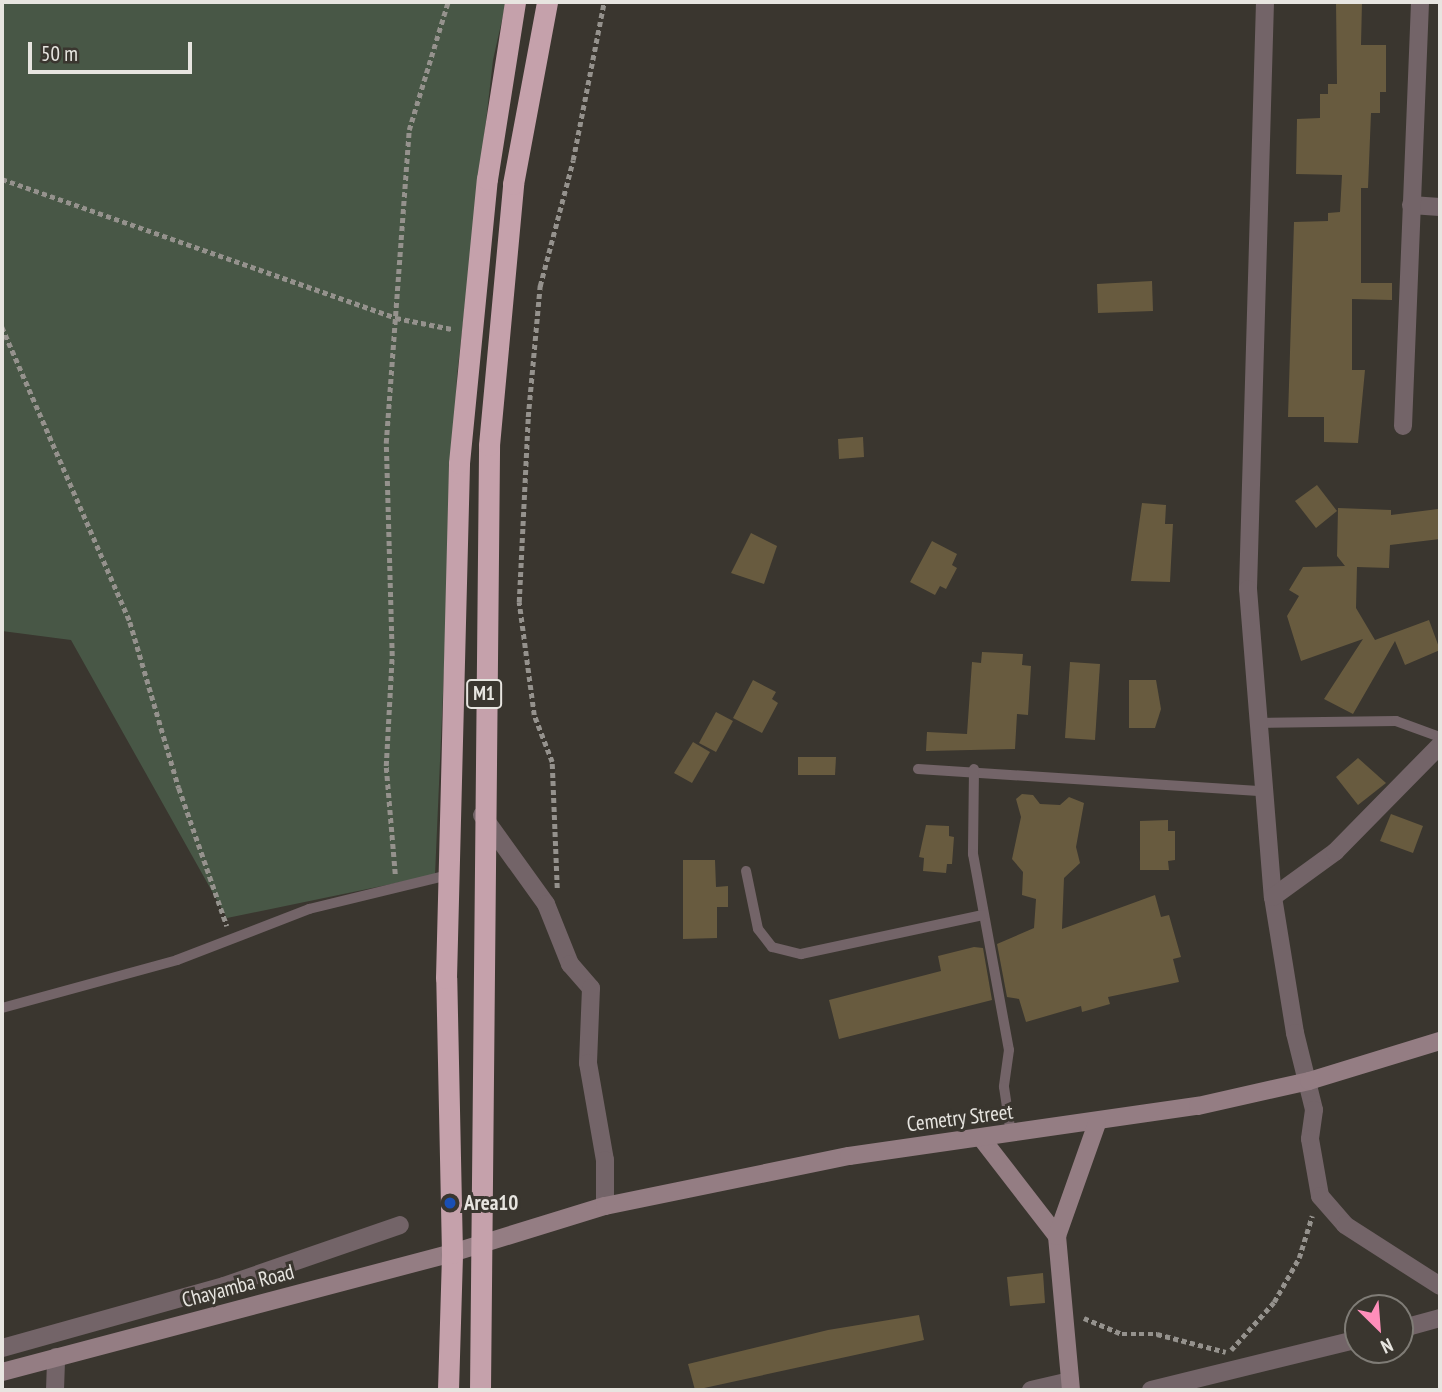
<!DOCTYPE html>
<style>
body{margin:0}
#map{position:relative;width:1442px;height:1392px;overflow:hidden;background:#3a362f;font-family:"PT Sans Narrow",sans-serif}
div>[style]{position:absolute}
[style*='--x']{left:calc(var(--x)*1px);top:calc(var(--y)*1px);width:calc(var(--w)*1px);rotate:calc(var(--a)*1deg)}
.green>*{inset:0;background:#485746}
.building>*{inset:0;background:#685b3f}
.path>*{height:4.5px;margin-top:-2.25px;transform-origin:0;background:repeating-linear-gradient(90deg,#95928d 0 5px,transparent 0 8.5px)}
.lane>*{height:10px;margin:-5px;padding:0 5px;transform-origin:5px;border-radius:5px;background:#736468}
.street>*{height:18px;margin:-9px;padding:0 9px;transform-origin:9px;border-radius:9px;background:#736468}
.secondary>*{height:18px;margin:-9px;padding:0 9px;transform-origin:9px;border-radius:9px;background:#947d83}
.highway>*{height:21px;margin:-10.5px;padding:0 10.5px;transform-origin:10.5px;border-radius:10.5px;background:#c5a1ab}
.dots>*{width:19px;height:19px;translate:-50% -50%;box-sizing:border-box;border:4px solid #3a362f;border-radius:50%}
span{translate:-50% -50%;white-space:nowrap;text-align:center;line-height:1.15;-webkit-text-stroke:6px #3a362f;paint-order:stroke}
.shield-label span{padding:2px 5px;background:#3a362f;border:2px solid;border-radius:5px;-webkit-text-stroke-width:0}
.shield-label{font-size:19px;color:#e7e5e0;font-weight:700}
.street-label{font-size:21px;color:#e7e5e0}
.poi-label{font-size:21px;color:#e7e5e0;font-weight:700}
.left{translate:0 -50%;text-align:left}
.frame{position:absolute;inset:0;border:4px solid #e7e5e0;pointer-events:none}
.north{position:absolute;left:1344px;top:1294px;width:70px;height:70px;box-sizing:border-box;background:#3a362f;border:2px solid #7f7c76;border-radius:50%;rotate:155deg;font-size:19px;font-weight:700;line-height:28px;text-align:center;color:#e7e5e0}
.north::after{content:'';display:block;margin:auto;width:24px;height:32px;background:#ff8eba;clip-path:polygon(50% 0,100% 100%,50% 72%,0 100%)}
.scale{position:absolute;left:28px;top:42px;width:164px;height:32px;box-sizing:border-box;border:4px solid #e7e5e0;border-top:0;padding-left:9px;font-size:21px;line-height:24px;white-space:nowrap;color:#e7e5e0;-webkit-text-stroke:5px #3a362f;paint-order:stroke}
</style>
<div id="map">
<div class="green">
<div style="clip-path:polygon(2px 2px,506px 2px,493px 60px,457px 375px,435px 875px,227px 918px,71px 640px,2px 631px)"></div>
</div>
<div class="building">
<div style="clip-path:polygon(1336px 2px,1362px 2px,1361px 45px,1386px 45px,1386px 92px,1380px 92px,1380px 113px,1371px 113px,1368px 188px,1361px 188px,1361px 283px,1392px 283px,1392px 300px,1352px 299px,1352px 370px,1365px 370px,1358px 443px,1324px 442px,1324px 417px,1288px 417px,1294px 222px,1328px 221px,1328px 213px,1340px 212px,1342px 175px,1296px 174px,1297px 119px,1320px 118px,1320px 94px,1328px 94px,1328px 84px,1337px 84px)"></div>
<div style="clip-path:polygon(1152px 281px,1153px 311px,1098px 313px,1097px 284px)"></div>
<div style="clip-path:polygon(863px 437px,864px 457px,839px 459px,838px 439px)"></div>
<div style="clip-path:polygon(1317px 485px,1337px 511px,1316px 528px,1295px 501px)"></div>
<div style="clip-path:polygon(1142px 503px,1166px 505px,1165px 524px,1173px 524px,1170px 582px,1131px 581px)"></div>
<div style="clip-path:polygon(1338px 508px,1391px 510px,1391px 515px,1438px 509px,1440px 523px,1440px 539px,1390px 545px,1389px 568px,1357px 567px,1356px 608px,1375px 640px,1429px 620px,1440px 650px,1405px 665px,1395px 641px,1353px 714px,1324px 699px,1363px 639px,1301px 661px,1287px 616px,1299px 596px,1289px 590px,1303px 567px,1345px 566px,1337px 556px)"></div>
<div style="clip-path:polygon(751px 533px,777px 546px,764px 584px,731px 573px)"></div>
<div style="clip-path:polygon(932px 541px,957px 554px,952px 565px,957px 568px,946px 589px,940px 586px,935px 595px,910px 582px)"></div>
<div style="clip-path:polygon(982px 652px,1023px 654px,1022px 665px,1031px 666px,1028px 715px,1017px 714px,1015px 749px,926px 751px,927px 732px,967px 734px,972px 662px,981px 663px)"></div>
<div style="clip-path:polygon(1070px 662px,1100px 664px,1095px 740px,1065px 738px)"></div>
<div style="clip-path:polygon(753px 680px,776px 692px,772px 699px,778px 703px,762px 733px,733px 718px)"></div>
<div style="clip-path:polygon(1129px 680px,1156px 680px,1161px 709px,1155px 728px,1129px 728px)"></div>
<div style="clip-path:polygon(716px 712px,733px 721px,716px 752px,699px 743px)"></div>
<div style="clip-path:polygon(693px 742px,710px 752px,692px 783px,674px 773px)"></div>
<div style="clip-path:polygon(798px 757px,836px 757px,835px 775px,798px 775px)"></div>
<div style="clip-path:polygon(1358px 758px,1386px 783px,1358px 805px,1336px 777px)"></div>
<div style="clip-path:polygon(1022px 794px,1033px 795px,1040px 804px,1060px 805px,1069px 797px,1084px 803px,1076px 847px,1080px 863px,1064px 878px,1062px 929px,1155px 895px,1161px 917px,1169px 915px,1181px 957px,1173px 959px,1179px 982px,1108px 997px,1110px 1004px,1082px 1012px,1081px 1006px,1026px 1022px,1019px 999px,1007px 997px,997px 944px,1034px 928px,1036px 899px,1022px 895px,1023px 872px,1012px 859px,1021px 817px,1016px 799px)"></div>
<div style="clip-path:polygon(1391px 814px,1423px 826px,1413px 853px,1380px 841px)"></div>
<div style="clip-path:polygon(1168px 820px,1168px 831px,1175px 831px,1175px 860px,1168px 861px,1169px 870px,1140px 870px,1140px 821px)"></div>
<div style="clip-path:polygon(926px 825px,949px 826px,949px 836px,954px 837px,952px 864px,947px 864px,946px 873px,923px 871px,924px 858px,919px 857px)"></div>
<div style="clip-path:polygon(683px 860px,715px 860px,716px 887px,728px 886px,728px 907px,717px 907px,717px 938px,683px 939px)"></div>
<div style="clip-path:polygon(974px 947px,983px 948px,992px 1000px,839px 1039px,829px 1000px,941px 971px,938px 956px)"></div>
<div style="clip-path:polygon(1043px 1273px,1045px 1303px,1010px 1306px,1007px 1277px)"></div>
<div style="clip-path:polygon(919px 1315px,924px 1340px,695px 1390px,688px 1364px,828px 1330px)"></div>
</div>
<div class="path">
<div style="--x:2;--y:179;--w:418;--a:19.4"></div>
<div style="--x:396;--y:318;--w:57;--a:11.1"></div>
<div style="--x:2;--y:327;--w:322;--a:66.5"></div>
<div style="--x:130;--y:622;--w:173;--a:73.6"></div>
<div style="--x:179;--y:788;--w:146;--a:70.8"></div>
<div style="--x:395;--y:874;--w:108;--a:-94.8"></div>
<div style="--x:386;--y:766;--w:110;--a:-86.9"></div>
<div style="--x:392;--y:656;--w:213;--a:-91.6"></div>
<div style="--x:386;--y:443;--w:314;--a:-85.8"></div>
<div style="--x:409;--y:130;--w:134;--a:-73.1"></div>
<div style="--x:557;--y:888;--w:126;--a:-92.3"></div>
<div style="--x:552;--y:762;--w:50;--a:-111"></div>
<div style="--x:534;--y:715;--w:114;--a:-97.6"></div>
<div style="--x:519;--y:602;--w:185;--a:-87.2"></div>
<div style="--x:528;--y:417;--w:132;--a:-84.8"></div>
<div style="--x:540;--y:286;--w:130;--a:-75.3"></div>
<div style="--x:573;--y:160;--w:161;--a:-78.9"></div>
<div style="--x:1084;--y:1318;--w:41;--a:22.8"></div>
<div style="--x:1122;--y:1334;--w:35;--a:0"></div>
<div style="--x:1157;--y:1334;--w:71;--a:14.6"></div>
<div style="--x:1231;--y:1350;--w:64;--a:-48.1"></div>
<div style="--x:1274;--y:1302;--w:51;--a:-60.4"></div>
<div style="--x:1299;--y:1258;--w:44;--a:-72.8"></div>
</div>
<div class="lane">
<div style="--x:1255;--y:723;--w:141;--a:-0.8"></div>
<div style="--x:1396;--y:721;--w:47;--a:20"></div>
<div style="--x:918;--y:769;--w:345;--a:3.7"></div>
<div style="--x:974;--y:769;--w:85;--a:90.7"></div>
<div style="--x:973;--y:854;--w:199;--a:79.6"></div>
<div style="--x:1009;--y:1050;--w:37;--a:98"></div>
<div style="--x:1004;--y:1087;--w:48;--a:81.5"></div>
<div style="--x:746;--y:871;--w:59;--a:78.3"></div>
<div style="--x:758;--y:929;--w:23;--a:52"></div>
<div style="--x:772;--y:947;--w:30;--a:14"></div>
<div style="--x:801;--y:954;--w:186;--a:-12.1"></div>
<div style="--x:2;--y:1008;--w:181;--a:-15.3"></div>
<div style="--x:177;--y:960;--w:142;--a:-21.1"></div>
<div style="--x:309;--y:909;--w:143;--a:-13.7"></div>
</div>
<div class="street">
<div style="--x:1265;--y:2;--w:587;--a:91.66"></div>
<div style="--x:1248;--y:589;--w:309;--a:85.4"></div>
<div style="--x:1273;--y:897;--w:138;--a:80.8"></div>
<div style="--x:1295;--y:1033;--w:79;--a:76.1"></div>
<div style="--x:1314;--y:1110;--w:29;--a:98"></div>
<div style="--x:1310;--y:1139;--w:58;--a:80"></div>
<div style="--x:1320;--y:1196;--w:38;--a:49"></div>
<div style="--x:1345;--y:1225;--w:113;--a:32.7"></div>
<div style="--x:1411;--y:205;--w:29;--a:4"></div>
<div style="--x:1403;--y:426;--w:424;--a:-87.7"></div>
<div style="--x:482;--y:815;--w:110;--a:54.3"></div>
<div style="--x:546;--y:904;--w:65;--a:68.2"></div>
<div style="--x:570;--y:964;--w:32;--a:49"></div>
<div style="--x:591;--y:988;--w:75;--a:92.3"></div>
<div style="--x:588;--y:1063;--w:98;--a:80.1"></div>
<div style="--x:605;--y:1160;--w:46;--a:90"></div>
<div style="--x:1273;--y:897;--w:77;--a:-36"></div>
<div style="--x:1335;--y:852;--w:150;--a:-45.5"></div>
<div style="--x:1400;--y:1329;--w:41;--a:-15.4"></div>
<div style="--x:2;--y:1348;--w:230;--a:-15.6"></div>
<div style="--x:224;--y:1286;--w:186;--a:-19.1"></div>
<div style="--x:55;--y:1390;--w:33;--a:-88"></div>
<div style="--x:1031;--y:1390;--w:40;--a:-13"></div>
<div style="--x:1151;--y:1390;--w:213;--a:-13.8"></div>
</div>
<div class="secondary">
<div style="--x:982;--y:1139;--w:123;--a:52.3"></div>
<div style="--x:2;--y:1372;--w:465;--a:-14.8"></div>
<div style="--x:452;--y:1253;--w:160;--a:-17.1"></div>
<div style="--x:605;--y:1206;--w:249;--a:-11.6"></div>
<div style="--x:849;--y:1156;--w:353;--a:-8.2"></div>
<div style="--x:1198;--y:1106;--w:114;--a:-12.7"></div>
<div style="--x:1309;--y:1081;--w:137;--a:-17"></div>
<div style="--x:1071;--y:1390;--w:155;--a:-95.2"></div>
<div style="--x:1057;--y:1236;--w:120;--a:-70.5"></div>
</div>
<div class="highway">
<div style="--x:448;--y:1390;--w:137;--a:-88.3"></div>
<div style="--x:452;--y:1253;--w:275;--a:-91.2"></div>
<div style="--x:446;--y:978;--w:515;--a:-88.55"></div>
<div style="--x:459;--y:463;--w:285;--a:-84.4"></div>
<div style="--x:487;--y:179;--w:179;--a:-81"></div>
<div style="--x:480;--y:1390;--w:945;--a:-89.45"></div>
<div style="--x:489;--y:445;--w:262;--a:-84.7"></div>
<div style="--x:513;--y:184;--w:185;--a:-79.4"></div>
</div>
<div class="dots">
<div style="left:450px;top:1203px;background:#1a4fb4"></div>
</div>
<div class="shield-label">
<span style="left:484px;top:694px">M1</span>
</div>
<div class="street-label">
<span style="left:960px;top:1118px;rotate:-7deg">Cemetry Street</span>
<span style="left:238px;top:1286px;rotate:-15deg">Chayamba Road</span>
</div>
<div class="poi-label">
<span class="left" style="left:464px;top:1203px">Area10</span>
</div>
<div class="frame"></div>
<div class="north">N</div>
<div class="scale">50 m</div>
</div>
